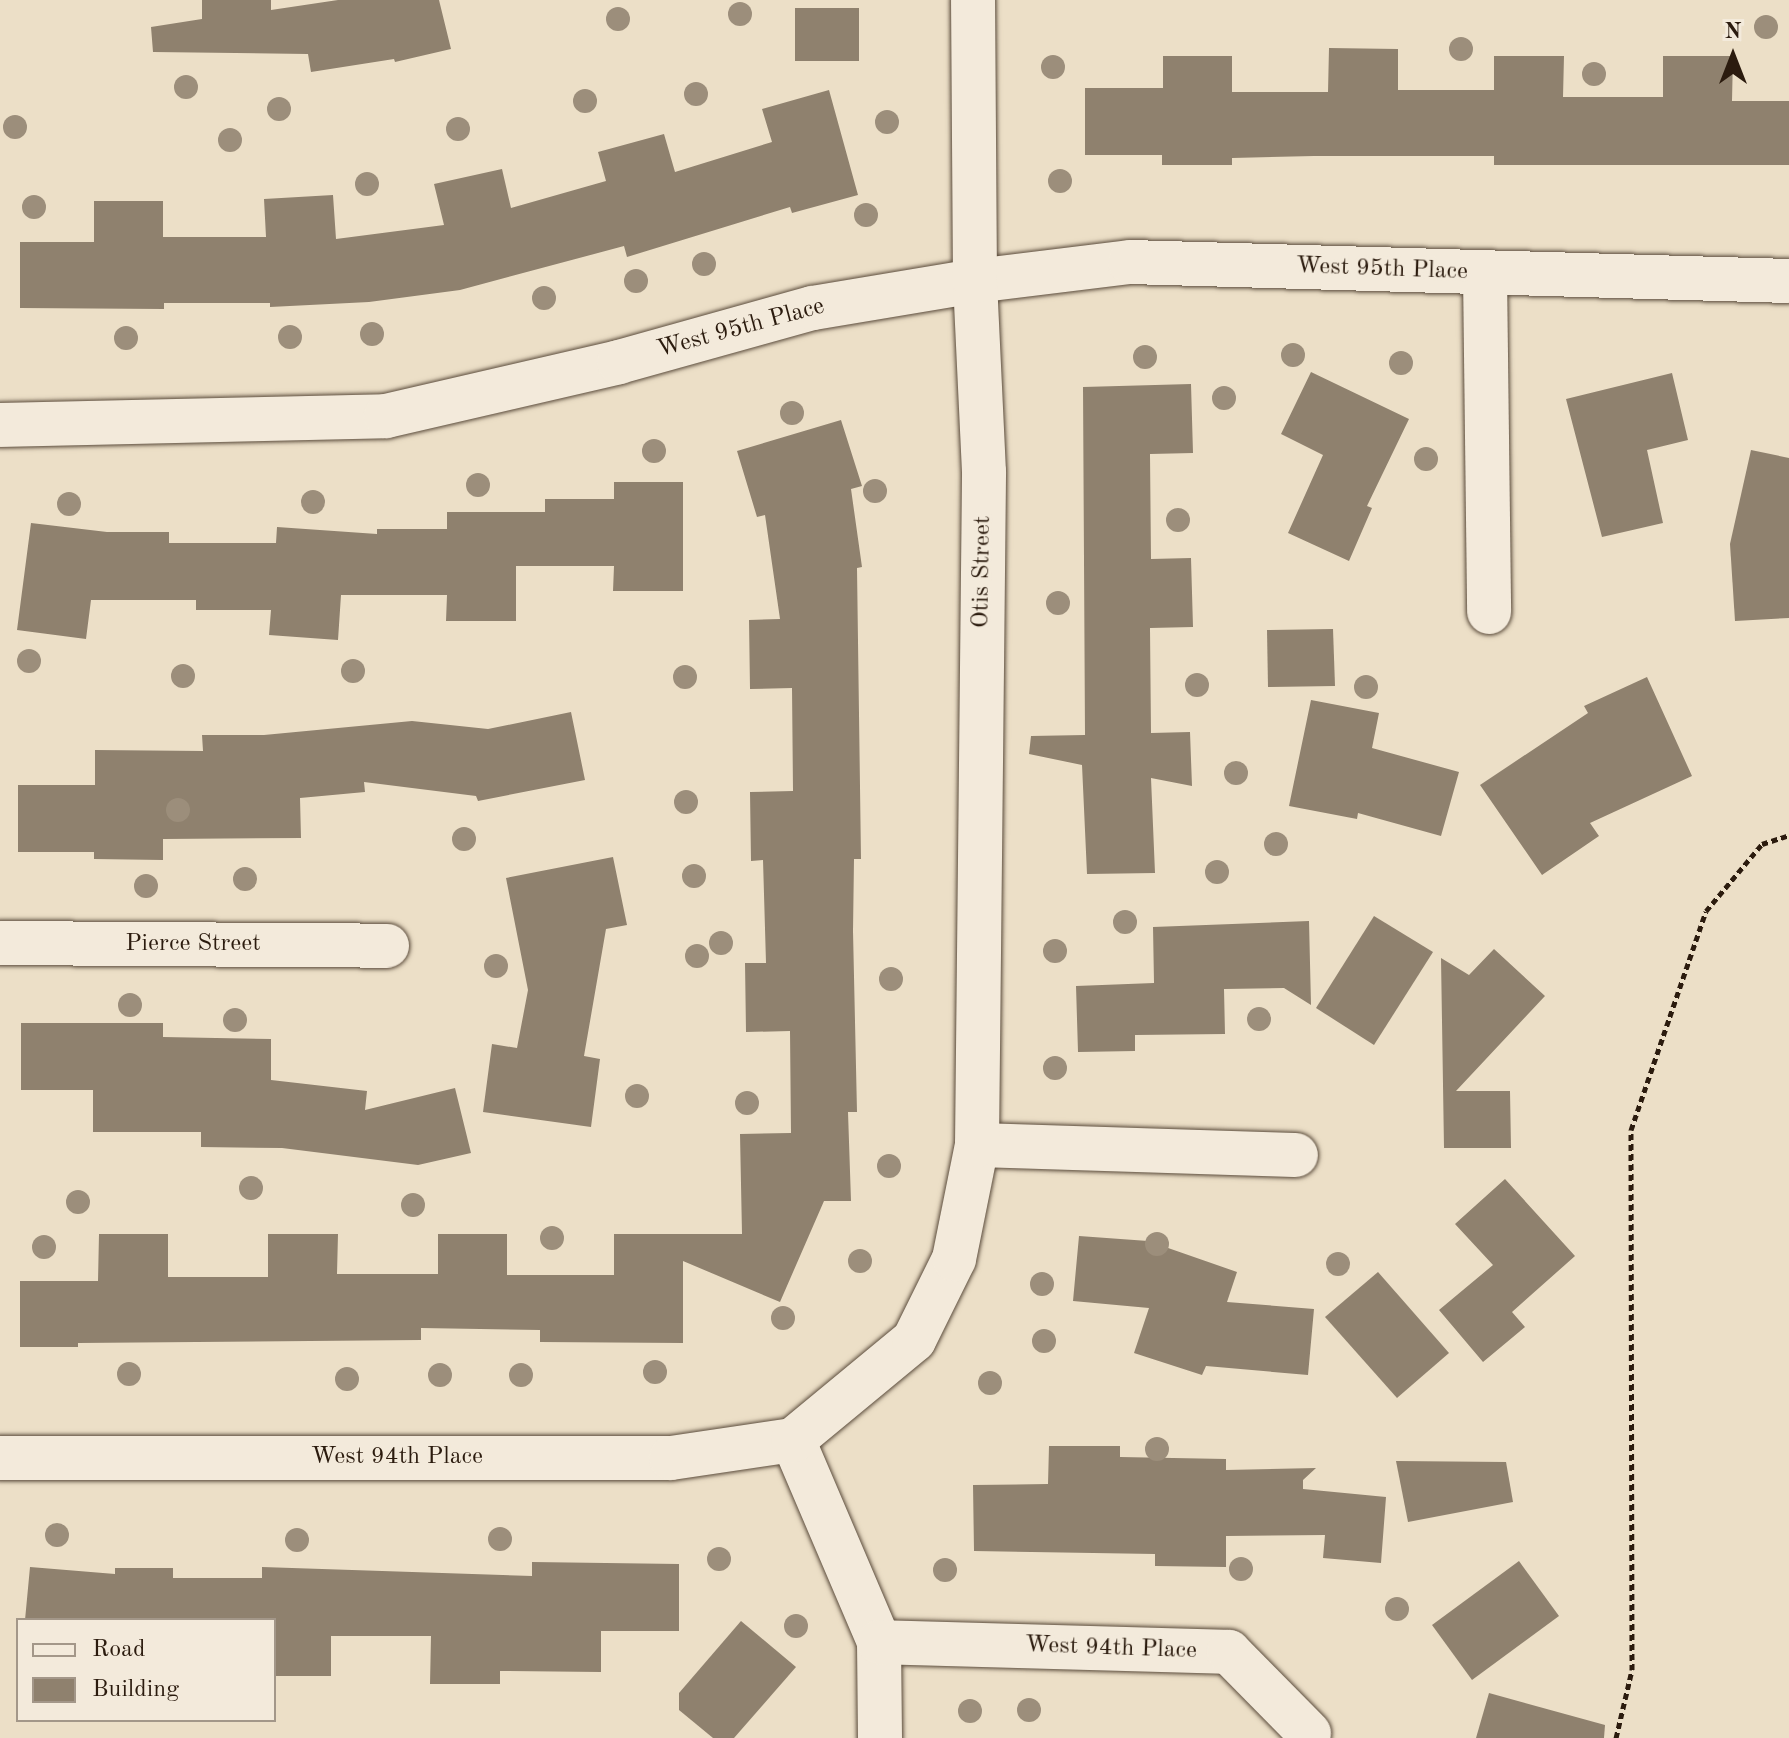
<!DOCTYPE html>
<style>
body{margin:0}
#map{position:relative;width:1789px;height:1738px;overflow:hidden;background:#ecdfc7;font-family:"Old Standard TT",serif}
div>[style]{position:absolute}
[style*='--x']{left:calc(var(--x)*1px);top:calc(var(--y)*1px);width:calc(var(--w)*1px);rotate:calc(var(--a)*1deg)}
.building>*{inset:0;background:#8f816e}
.path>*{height:5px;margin-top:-2.5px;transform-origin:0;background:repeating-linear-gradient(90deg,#2b1b0e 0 6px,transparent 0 10px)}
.roads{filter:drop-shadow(0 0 2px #5b4c3c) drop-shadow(0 0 2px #5b4c3c)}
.minor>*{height:44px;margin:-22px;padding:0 22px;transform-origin:22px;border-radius:22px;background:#f3eadb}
.trees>*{width:24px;height:24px;margin:-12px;border-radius:50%;background:#9c8e7b}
span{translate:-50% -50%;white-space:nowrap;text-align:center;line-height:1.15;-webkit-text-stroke:6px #f3eadb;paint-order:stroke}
.street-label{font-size:24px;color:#2b1b0e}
.legend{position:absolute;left:16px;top:1618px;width:260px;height:104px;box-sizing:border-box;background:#f3eadb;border:2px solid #a39789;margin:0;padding:10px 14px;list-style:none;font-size:24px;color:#2b1b0e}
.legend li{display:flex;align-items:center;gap:16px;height:40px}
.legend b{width:40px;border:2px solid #a39789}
.north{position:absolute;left:1693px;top:16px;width:80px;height:80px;-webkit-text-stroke:6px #f3eadb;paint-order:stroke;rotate:0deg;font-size:22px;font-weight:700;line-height:32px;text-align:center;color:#2b1b0e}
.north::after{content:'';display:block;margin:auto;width:28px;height:36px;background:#2b1b0e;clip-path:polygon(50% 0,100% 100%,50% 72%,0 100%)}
</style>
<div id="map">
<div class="building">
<div style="clip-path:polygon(202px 0,271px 0,271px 10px,338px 0,439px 0,451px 49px,395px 62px,394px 59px,311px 72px,308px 54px,153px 52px,151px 27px,202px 19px)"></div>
<div style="clip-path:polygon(795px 8px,859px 8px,859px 61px,795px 61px)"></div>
<div style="clip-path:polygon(1329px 48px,1398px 49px,1398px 90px,1494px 90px,1494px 56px,1564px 56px,1563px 97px,1663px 97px,1663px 56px,1733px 56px,1732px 101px,1789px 101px,1789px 165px,1494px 165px,1494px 156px,1314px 156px,1232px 158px,1232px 165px,1162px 165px,1162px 155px,1085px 155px,1085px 88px,1163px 88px,1163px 56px,1232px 56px,1232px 92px,1328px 92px)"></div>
<div style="clip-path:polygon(829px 90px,858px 195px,792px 213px,790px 207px,627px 257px,624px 246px,460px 290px,369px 302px,270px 307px,270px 303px,164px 303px,164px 309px,20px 308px,20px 242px,94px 242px,94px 201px,163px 201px,163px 237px,266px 237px,264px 199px,333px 195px,336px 239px,444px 225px,434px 184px,502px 169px,511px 208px,606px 181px,598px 152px,664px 134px,675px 172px,772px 142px,762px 109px)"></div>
<div style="clip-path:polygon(1311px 372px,1409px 419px,1367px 506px,1372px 508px,1349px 561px,1288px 533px,1323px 455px,1281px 434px)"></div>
<div style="clip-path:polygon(1672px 373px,1688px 440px,1647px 450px,1663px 523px,1602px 537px,1566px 399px)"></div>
<div style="clip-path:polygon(1191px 384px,1193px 453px,1150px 454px,1151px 559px,1191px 558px,1193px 627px,1150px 628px,1151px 733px,1190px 732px,1192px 786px,1151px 778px,1155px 873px,1087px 874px,1082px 765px,1029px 754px,1031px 736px,1085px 735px,1083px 387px)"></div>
<div style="clip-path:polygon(841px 420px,862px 486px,851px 489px,862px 567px,857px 568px,861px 859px,854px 859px,853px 931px,857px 1112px,848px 1112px,851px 1201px,824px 1201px,780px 1302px,683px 1261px,683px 1343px,540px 1342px,540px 1330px,421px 1328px,421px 1340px,78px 1343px,78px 1347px,20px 1347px,20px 1281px,98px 1281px,99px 1234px,168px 1234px,168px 1277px,268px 1277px,268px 1234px,338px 1234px,337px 1274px,438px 1274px,438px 1234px,507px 1234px,507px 1275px,614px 1275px,614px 1234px,742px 1234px,740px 1134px,791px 1133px,790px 1031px,746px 1032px,745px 963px,766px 963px,763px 860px,751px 861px,750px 792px,793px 791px,792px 688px,750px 689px,749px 620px,780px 619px,765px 515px,757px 517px,737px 451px)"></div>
<div style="clip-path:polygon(1751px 450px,1789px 458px,1789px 618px,1735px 621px,1730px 544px)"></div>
<div style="clip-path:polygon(614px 482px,683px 482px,683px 591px,613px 591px,614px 566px,516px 566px,516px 621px,446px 621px,447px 595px,341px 595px,338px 640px,269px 635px,271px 610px,196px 610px,196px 600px,91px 600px,86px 639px,17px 630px,31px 523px,107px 532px,169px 532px,169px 543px,276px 543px,277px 527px,377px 534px,377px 529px,447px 529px,447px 512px,545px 512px,545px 499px,614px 499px)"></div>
<div style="clip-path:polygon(1333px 629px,1335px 686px,1268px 687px,1267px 630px)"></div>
<div style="clip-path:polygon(1647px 677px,1692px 776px,1590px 823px,1599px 836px,1542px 875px,1480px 785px,1588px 713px,1584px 706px)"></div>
<div style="clip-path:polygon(1311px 700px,1379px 713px,1372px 748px,1459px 772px,1441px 836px,1358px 813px,1357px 819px,1289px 806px)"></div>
<div style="clip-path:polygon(571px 712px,585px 780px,478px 801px,476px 796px,364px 782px,365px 792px,300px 798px,301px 838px,163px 839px,163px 860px,94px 859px,94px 852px,18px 852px,18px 785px,95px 785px,95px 750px,203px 751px,202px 735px,264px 735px,412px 721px,488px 729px)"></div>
<div style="clip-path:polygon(613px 857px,627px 925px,606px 929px,584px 1056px,600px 1059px,591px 1127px,483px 1112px,492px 1044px,517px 1048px,528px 990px,506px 878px)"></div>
<div style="clip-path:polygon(1374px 916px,1433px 952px,1374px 1045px,1316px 1008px)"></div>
<div style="clip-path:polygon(1309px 921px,1311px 1005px,1284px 988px,1224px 989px,1225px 1034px,1135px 1035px,1135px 1051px,1078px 1052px,1076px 986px,1154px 983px,1153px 927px)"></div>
<div style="clip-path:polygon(1494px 949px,1545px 996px,1456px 1091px,1510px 1091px,1511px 1148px,1444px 1148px,1441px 958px,1469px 975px)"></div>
<div style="clip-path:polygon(21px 1023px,163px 1023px,163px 1037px,271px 1039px,271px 1080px,367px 1091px,365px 1110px,455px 1088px,471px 1153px,418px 1165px,282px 1148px,201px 1147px,201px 1132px,93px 1132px,93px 1090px,21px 1090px)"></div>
<div style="clip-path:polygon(1505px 1179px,1575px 1256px,1512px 1312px,1525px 1327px,1483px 1362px,1439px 1310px,1493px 1265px,1455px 1224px)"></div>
<div style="clip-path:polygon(1079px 1236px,1148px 1241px,1237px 1272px,1227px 1302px,1314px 1309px,1308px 1375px,1206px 1366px,1202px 1375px,1134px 1353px,1149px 1308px,1073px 1301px)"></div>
<div style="clip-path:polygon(1378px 1272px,1449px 1353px,1397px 1398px,1325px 1317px)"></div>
<div style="clip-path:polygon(1049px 1446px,1120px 1446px,1120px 1457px,1226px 1459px,1226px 1470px,1316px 1468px,1303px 1480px,1303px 1489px,1386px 1497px,1381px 1563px,1323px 1558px,1325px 1535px,1226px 1536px,1226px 1567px,1155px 1566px,1155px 1554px,974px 1551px,973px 1485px,1048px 1484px)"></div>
<div style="clip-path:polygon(1396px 1461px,1506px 1462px,1513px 1502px,1408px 1522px)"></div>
<div style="clip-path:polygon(1519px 1561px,1559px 1616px,1472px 1680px,1432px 1625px)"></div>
<div style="clip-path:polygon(532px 1562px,679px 1564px,679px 1631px,601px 1631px,601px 1672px,500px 1671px,500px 1684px,430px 1684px,431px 1636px,331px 1636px,331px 1676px,274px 1676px,274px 1620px,25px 1620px,30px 1567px,115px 1574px,115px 1568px,173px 1568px,173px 1578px,262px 1578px,262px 1567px,532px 1576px)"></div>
<div style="clip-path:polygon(741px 1621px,796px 1667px,734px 1738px,713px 1738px,679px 1710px,679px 1693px)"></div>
<div style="clip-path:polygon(1489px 1693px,1605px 1725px,1604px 1738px,1476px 1738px)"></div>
</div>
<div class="path">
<div style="--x:1616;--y:1738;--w:70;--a:-76.8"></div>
<div style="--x:1632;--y:1670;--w:540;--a:-90.11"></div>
<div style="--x:1631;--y:1130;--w:231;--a:-71.1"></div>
<div style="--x:1706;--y:911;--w:87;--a:-50.1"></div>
<div style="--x:1762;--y:844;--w:28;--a:-18"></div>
</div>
<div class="roads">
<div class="minor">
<div style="--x:1485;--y:273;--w:339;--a:89.3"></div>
<div style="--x:0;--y:425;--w:386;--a:-1.3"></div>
<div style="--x:386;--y:416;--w:239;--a:-13"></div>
<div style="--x:619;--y:362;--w:201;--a:-15.6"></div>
<div style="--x:813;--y:308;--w:164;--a:-9.5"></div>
<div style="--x:975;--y:281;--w:156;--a:-7"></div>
<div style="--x:1130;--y:262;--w:659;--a:1.65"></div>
<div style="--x:0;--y:943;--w:387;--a:0.4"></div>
<div style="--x:977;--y:1145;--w:319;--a:1.8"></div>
<div style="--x:793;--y:1440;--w:220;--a:66.9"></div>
<div style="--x:879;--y:1642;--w:96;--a:89.4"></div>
<div style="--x:0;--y:1458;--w:671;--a:0"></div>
<div style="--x:671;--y:1458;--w:123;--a:-8.4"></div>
<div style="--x:793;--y:1440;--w:157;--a:-39.6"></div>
<div style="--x:914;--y:1340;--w:90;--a:-63.7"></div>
<div style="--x:954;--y:1259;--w:116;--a:-78.6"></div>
<div style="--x:977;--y:1145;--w:673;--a:-89.4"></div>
<div style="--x:984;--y:472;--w:191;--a:-92.7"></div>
<div style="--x:975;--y:281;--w:281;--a:-90.4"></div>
<div style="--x:879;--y:1642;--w:350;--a:1.6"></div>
<div style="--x:1229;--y:1652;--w:114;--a:45.4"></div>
</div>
</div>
<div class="trees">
<div style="left:740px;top:14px"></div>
<div style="left:618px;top:19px"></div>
<div style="left:1766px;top:27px"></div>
<div style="left:1461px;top:49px"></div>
<div style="left:1053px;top:67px"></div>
<div style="left:1594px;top:74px"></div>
<div style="left:186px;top:87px"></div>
<div style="left:696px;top:94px"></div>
<div style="left:585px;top:101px"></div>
<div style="left:279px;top:109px"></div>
<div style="left:887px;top:122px"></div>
<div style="left:15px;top:127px"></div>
<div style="left:458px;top:129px"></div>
<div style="left:230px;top:140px"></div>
<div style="left:1060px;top:181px"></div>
<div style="left:367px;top:184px"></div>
<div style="left:34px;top:207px"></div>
<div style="left:866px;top:215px"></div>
<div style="left:704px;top:264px"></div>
<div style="left:636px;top:281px"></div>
<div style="left:544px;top:298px"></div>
<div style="left:372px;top:334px"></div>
<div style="left:290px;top:337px"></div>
<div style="left:126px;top:338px"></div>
<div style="left:1293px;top:355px"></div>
<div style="left:1145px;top:357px"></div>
<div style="left:1401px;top:363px"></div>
<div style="left:1224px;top:398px"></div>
<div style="left:792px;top:413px"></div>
<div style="left:654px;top:451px"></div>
<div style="left:1426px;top:459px"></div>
<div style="left:478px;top:485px"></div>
<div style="left:875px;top:491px"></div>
<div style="left:313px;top:502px"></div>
<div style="left:69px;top:504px"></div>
<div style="left:1178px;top:520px"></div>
<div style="left:1058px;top:603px"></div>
<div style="left:29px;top:661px"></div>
<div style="left:353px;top:671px"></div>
<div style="left:183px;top:676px"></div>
<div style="left:685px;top:677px"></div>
<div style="left:1197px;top:685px"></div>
<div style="left:1366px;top:687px"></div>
<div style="left:1236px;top:773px"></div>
<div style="left:686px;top:802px"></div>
<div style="left:178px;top:810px"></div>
<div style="left:464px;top:839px"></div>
<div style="left:1276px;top:844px"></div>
<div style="left:1217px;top:872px"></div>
<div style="left:694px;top:876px"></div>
<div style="left:245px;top:879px"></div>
<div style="left:146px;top:886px"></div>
<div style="left:1125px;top:922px"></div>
<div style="left:721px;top:943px"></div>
<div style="left:1055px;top:951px"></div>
<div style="left:697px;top:956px"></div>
<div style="left:496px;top:966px"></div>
<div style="left:891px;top:979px"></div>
<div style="left:130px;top:1005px"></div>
<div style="left:1259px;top:1019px"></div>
<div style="left:235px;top:1020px"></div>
<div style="left:1055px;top:1068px"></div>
<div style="left:637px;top:1096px"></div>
<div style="left:747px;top:1103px"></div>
<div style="left:889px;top:1166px"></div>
<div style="left:251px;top:1188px"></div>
<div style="left:78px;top:1202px"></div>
<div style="left:413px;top:1205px"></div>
<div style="left:552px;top:1238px"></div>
<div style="left:1157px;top:1244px"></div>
<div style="left:44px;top:1247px"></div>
<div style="left:860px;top:1261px"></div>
<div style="left:1338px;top:1264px"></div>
<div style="left:1042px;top:1284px"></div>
<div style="left:783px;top:1318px"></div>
<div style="left:1044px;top:1341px"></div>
<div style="left:655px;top:1372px"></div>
<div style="left:129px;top:1374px"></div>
<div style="left:440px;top:1375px"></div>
<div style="left:521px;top:1375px"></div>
<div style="left:347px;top:1379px"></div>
<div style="left:990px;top:1383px"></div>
<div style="left:1157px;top:1449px"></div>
<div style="left:57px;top:1535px"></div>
<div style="left:500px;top:1539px"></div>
<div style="left:297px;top:1540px"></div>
<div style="left:719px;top:1559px"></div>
<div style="left:1241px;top:1569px"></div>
<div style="left:945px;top:1570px"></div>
<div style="left:1397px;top:1609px"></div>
<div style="left:796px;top:1626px"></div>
<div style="left:1029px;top:1710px"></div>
<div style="left:970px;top:1711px"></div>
</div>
<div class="street-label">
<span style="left:1382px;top:270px;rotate:2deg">West 95th Place</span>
<span style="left:741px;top:329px;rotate:-15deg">West 95th Place</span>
<span style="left:983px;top:572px;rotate:-89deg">Otis Street</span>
<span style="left:193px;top:945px">Pierce Street</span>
<span style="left:397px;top:1458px">West 94th Place</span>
<span style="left:1111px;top:1649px;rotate:2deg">West 94th Place</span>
</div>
<ul class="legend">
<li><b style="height:10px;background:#f3eadb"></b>Road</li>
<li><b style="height:22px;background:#8f816e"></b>Building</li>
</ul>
<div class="north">N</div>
</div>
